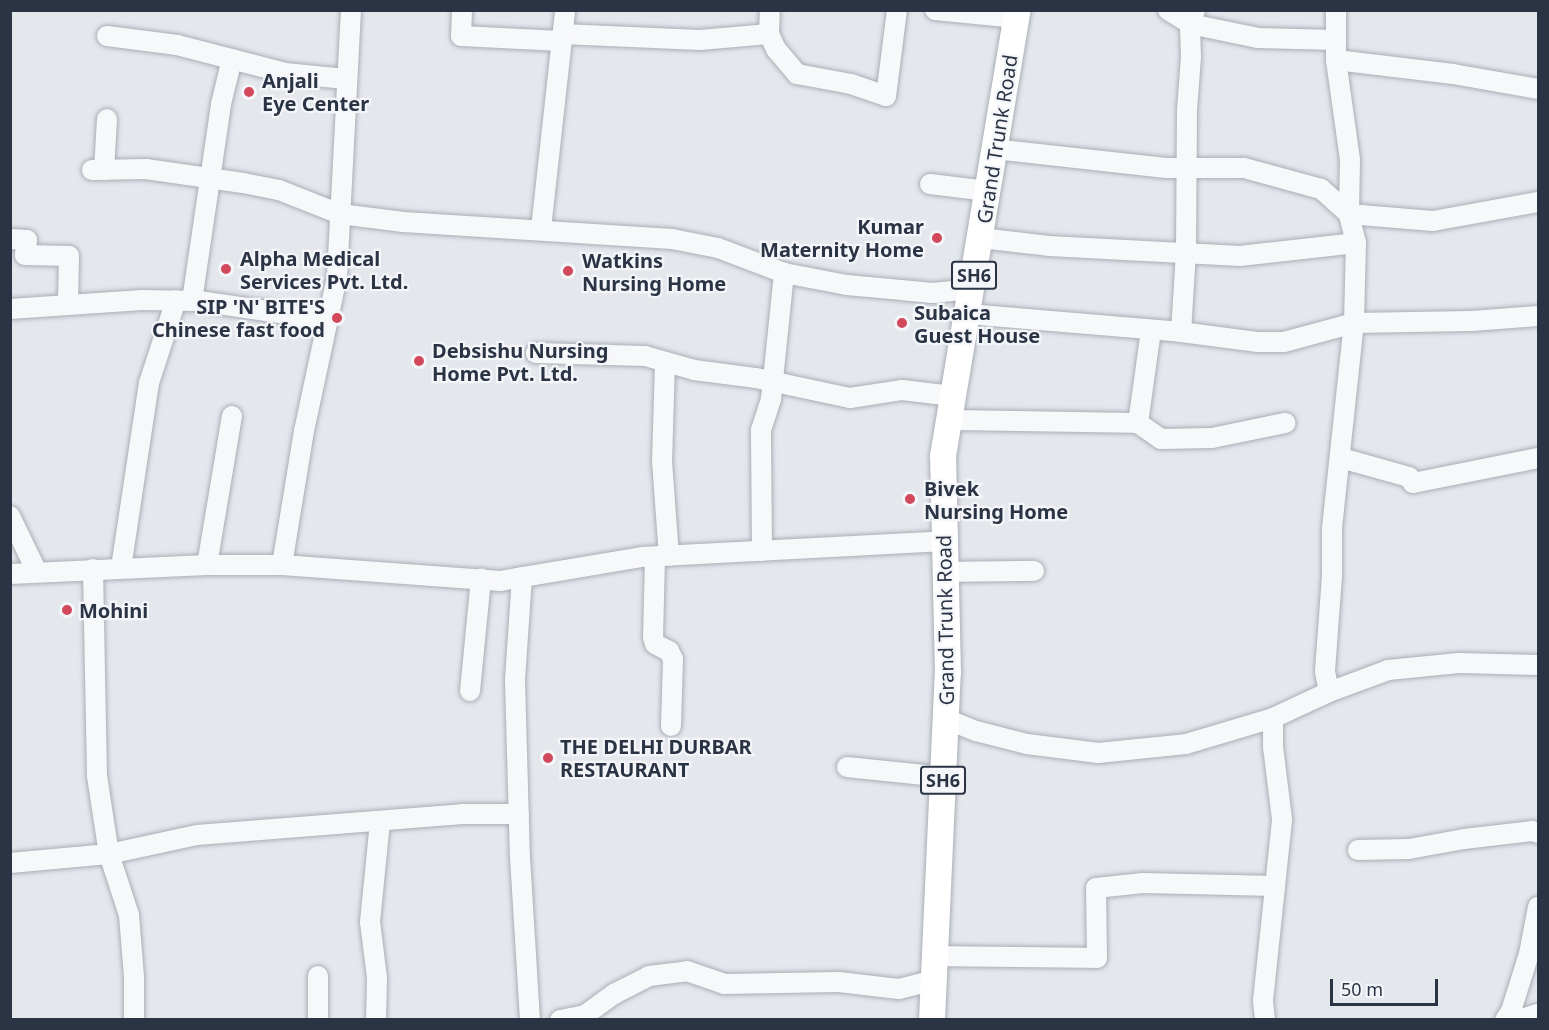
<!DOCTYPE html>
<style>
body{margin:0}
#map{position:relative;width:1549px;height:1030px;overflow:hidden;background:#e4e7ec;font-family:"Noto Sans",sans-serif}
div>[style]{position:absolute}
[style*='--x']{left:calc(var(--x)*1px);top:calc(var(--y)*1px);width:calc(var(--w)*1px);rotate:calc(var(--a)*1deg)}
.roads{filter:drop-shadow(0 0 2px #a9aeb7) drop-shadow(0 0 2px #a9aeb7)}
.minor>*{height:20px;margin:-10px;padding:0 10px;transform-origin:10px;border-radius:10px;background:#f7f8fa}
.major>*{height:26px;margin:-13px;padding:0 13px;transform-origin:13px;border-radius:13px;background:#fff}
.dots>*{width:16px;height:16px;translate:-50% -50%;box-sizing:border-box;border:3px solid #f4f6f9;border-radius:50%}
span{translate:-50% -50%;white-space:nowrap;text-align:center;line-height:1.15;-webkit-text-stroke:4.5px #f4f6f9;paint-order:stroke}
.shield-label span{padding:2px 4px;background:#f4f6f9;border:2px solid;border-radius:4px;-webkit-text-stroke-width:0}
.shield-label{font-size:18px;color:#2b3445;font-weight:700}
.poi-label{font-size:20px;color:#2b3445;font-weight:700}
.left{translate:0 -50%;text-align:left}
.right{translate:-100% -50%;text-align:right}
.street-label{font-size:20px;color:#2b3445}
.frame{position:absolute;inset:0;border:12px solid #2b3445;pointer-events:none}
.scale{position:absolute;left:1330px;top:979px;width:108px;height:27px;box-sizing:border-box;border:3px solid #2b3445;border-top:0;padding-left:8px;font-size:18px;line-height:21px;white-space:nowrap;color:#2b3445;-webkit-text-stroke:4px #f4f6f9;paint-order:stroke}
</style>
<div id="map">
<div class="roads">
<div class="minor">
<div style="--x:462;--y:10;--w:26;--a:92"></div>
<div style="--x:461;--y:36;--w:100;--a:2.9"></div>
<div style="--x:935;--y:10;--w:82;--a:5.6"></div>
<div style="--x:1168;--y:10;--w:26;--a:32"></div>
<div style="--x:1190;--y:24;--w:69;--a:11.6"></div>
<div style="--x:1258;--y:38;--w:77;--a:1.5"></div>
<div style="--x:1336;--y:10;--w:50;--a:90"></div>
<div style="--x:1336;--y:60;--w:101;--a:82"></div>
<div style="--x:1350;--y:160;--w:54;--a:91.1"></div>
<div style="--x:1349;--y:214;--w:84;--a:4.8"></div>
<div style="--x:1433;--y:221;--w:107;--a:-10.3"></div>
<div style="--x:562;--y:34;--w:138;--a:2.5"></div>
<div style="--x:700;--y:40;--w:69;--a:-5"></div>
<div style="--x:769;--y:34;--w:24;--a:-88"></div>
<div style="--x:769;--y:34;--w:17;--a:65"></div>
<div style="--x:776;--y:49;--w:33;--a:50"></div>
<div style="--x:797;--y:74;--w:55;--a:10.5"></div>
<div style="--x:851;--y:84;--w:37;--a:19"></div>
<div style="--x:886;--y:96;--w:87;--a:-82.7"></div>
<div style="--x:107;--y:36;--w:71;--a:7.3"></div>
<div style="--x:177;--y:45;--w:112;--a:14.5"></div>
<div style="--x:285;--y:73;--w:61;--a:5.6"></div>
<div style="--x:1336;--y:60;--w:118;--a:6.8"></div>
<div style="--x:1453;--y:74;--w:86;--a:10"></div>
<div style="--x:92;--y:170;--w:54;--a:-1.1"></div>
<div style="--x:146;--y:169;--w:98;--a:8.2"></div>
<div style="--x:243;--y:183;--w:37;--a:11"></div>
<div style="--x:279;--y:190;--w:66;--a:21.5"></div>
<div style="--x:340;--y:214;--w:64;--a:7.2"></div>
<div style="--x:403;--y:222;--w:270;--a:3.6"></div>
<div style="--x:672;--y:239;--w:47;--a:11.1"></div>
<div style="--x:718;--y:248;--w:71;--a:20.7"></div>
<div style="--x:784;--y:273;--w:64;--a:10.8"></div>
<div style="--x:847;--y:285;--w:86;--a:5.3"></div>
<div style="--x:933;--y:293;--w:39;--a:-6"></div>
<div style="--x:104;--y:170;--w:51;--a:-86.6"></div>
<div style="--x:930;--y:184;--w:58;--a:6.9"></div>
<div style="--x:541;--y:229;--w:220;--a:-83.7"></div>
<div style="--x:981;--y:238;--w:68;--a:6.7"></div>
<div style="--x:1049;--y:246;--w:191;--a:3"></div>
<div style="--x:1240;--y:256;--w:117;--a:-6.4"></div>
<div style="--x:1356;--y:243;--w:30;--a:-104"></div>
<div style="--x:1349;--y:214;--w:38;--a:-138"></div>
<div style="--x:1321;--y:189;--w:80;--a:-164.7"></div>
<div style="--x:1244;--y:168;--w:78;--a:180"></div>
<div style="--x:1166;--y:168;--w:172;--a:-173.7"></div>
<div style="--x:10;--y:239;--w:17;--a:3"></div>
<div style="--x:27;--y:240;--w:15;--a:98"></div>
<div style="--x:25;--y:255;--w:44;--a:1.3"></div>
<div style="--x:69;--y:256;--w:48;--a:91.2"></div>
<div style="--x:192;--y:301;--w:199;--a:-81.6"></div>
<div style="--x:221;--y:104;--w:46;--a:-76.3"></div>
<div style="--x:10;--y:309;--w:132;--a:-3.9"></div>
<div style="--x:142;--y:300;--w:57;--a:1"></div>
<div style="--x:199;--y:301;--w:130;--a:8.4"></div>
<div style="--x:968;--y:314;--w:214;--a:4.8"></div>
<div style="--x:1181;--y:332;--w:78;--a:7.4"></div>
<div style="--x:1258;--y:342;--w:26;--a:0"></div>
<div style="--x:1284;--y:342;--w:73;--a:-15.2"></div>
<div style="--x:1354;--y:323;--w:118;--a:-1"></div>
<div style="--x:1472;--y:321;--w:66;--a:-4.3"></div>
<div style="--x:1181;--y:332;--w:80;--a:-86.4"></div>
<div style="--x:1186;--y:252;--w:142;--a:-89.6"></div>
<div style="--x:1187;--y:110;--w:53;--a:-85.7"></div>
<div style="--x:1191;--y:57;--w:33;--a:-92"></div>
<div style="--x:1190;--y:24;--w:15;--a:-70"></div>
<div style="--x:536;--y:353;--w:109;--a:1.6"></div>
<div style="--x:645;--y:356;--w:51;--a:15.9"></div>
<div style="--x:694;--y:370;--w:63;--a:7.4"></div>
<div style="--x:756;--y:378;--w:96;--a:12"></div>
<div style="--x:850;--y:398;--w:53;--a:-8.7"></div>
<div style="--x:902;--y:390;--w:51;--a:6.7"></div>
<div style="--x:665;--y:362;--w:99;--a:91.7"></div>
<div style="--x:662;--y:461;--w:95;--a:85.8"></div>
<div style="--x:949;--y:420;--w:189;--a:0.9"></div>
<div style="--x:1138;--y:423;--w:93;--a:-82"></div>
<div style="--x:1138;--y:423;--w:28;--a:35"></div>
<div style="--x:1161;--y:439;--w:51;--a:-1.1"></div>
<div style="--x:1212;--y:438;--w:75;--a:-11.6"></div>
<div style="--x:1341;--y:458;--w:71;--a:15.6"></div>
<div style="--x:1409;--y:477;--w:7;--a:56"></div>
<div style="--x:1413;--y:483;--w:127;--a:-11.3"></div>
<div style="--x:10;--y:516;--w:62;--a:64.3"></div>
<div style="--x:762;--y:551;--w:121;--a:-90.5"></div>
<div style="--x:761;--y:430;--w:33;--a:-72"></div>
<div style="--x:771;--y:399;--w:127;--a:-84.1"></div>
<div style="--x:655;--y:557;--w:80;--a:91.4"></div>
<div style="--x:653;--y:637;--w:7;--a:74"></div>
<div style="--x:655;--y:644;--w:16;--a:27"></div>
<div style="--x:669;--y:651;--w:9;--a:63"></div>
<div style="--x:673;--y:659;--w:67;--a:91.7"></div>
<div style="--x:207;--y:565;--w:151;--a:-80.5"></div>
<div style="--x:282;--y:565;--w:136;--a:-80.7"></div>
<div style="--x:304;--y:431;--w:157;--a:-77.9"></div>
<div style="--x:337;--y:277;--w:267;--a:-87"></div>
<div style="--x:121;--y:568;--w:187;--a:-81.4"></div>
<div style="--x:149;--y:383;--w:87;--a:-72"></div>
<div style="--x:93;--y:569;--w:207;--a:88.9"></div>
<div style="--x:97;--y:776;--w:79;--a:81.3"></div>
<div style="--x:109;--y:854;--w:64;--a:71.8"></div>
<div style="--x:129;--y:915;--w:62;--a:85.4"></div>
<div style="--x:134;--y:977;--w:43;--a:90"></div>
<div style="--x:946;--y:572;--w:88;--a:-0.7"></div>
<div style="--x:10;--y:574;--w:197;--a:-2.6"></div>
<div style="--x:207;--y:565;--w:75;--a:0"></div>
<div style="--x:282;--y:565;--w:219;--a:4.2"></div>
<div style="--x:500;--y:581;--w:144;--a:-9.6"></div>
<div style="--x:642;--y:557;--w:303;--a:-3"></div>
<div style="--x:522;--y:577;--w:104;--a:93.9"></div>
<div style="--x:515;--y:681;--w:176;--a:88.4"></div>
<div style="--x:520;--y:857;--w:163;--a:86.5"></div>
<div style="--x:470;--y:691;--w:113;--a:-84.4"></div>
<div style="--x:1329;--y:692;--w:21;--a:-101"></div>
<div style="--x:1325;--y:671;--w:96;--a:-85.8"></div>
<div style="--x:1332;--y:575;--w:47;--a:-90"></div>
<div style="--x:1332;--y:528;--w:206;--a:-83.9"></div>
<div style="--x:1354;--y:323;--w:80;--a:-88.6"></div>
<div style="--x:946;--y:719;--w:32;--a:22"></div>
<div style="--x:976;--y:731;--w:53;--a:14.3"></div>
<div style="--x:1027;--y:744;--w:72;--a:7.2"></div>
<div style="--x:1098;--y:753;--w:88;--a:-5.8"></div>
<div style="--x:1186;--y:744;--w:91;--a:-16.6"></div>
<div style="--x:1273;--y:718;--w:62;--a:-24.9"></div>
<div style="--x:1329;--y:692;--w:63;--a:-20.4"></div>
<div style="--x:1388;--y:670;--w:71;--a:-5.6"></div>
<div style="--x:1459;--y:663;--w:79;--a:1.5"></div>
<div style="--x:847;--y:767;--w:97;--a:5.9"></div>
<div style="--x:1358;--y:850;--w:51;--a:-1.1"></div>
<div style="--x:1409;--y:849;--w:56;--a:-10.3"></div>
<div style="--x:1464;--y:839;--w:68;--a:-6.7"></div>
<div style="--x:1532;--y:831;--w:6;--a:18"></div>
<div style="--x:10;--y:863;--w:99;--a:-5.2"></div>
<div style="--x:109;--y:854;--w:90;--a:-12.2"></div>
<div style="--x:197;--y:835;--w:266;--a:-4.5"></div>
<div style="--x:462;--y:814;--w:57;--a:0"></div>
<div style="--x:935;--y:956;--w:162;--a:0.7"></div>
<div style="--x:1097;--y:958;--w:70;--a:-90.8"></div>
<div style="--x:1096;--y:888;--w:47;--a:-6.1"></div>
<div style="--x:1143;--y:883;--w:132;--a:1.3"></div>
<div style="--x:318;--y:976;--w:44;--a:90"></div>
<div style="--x:585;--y:1015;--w:36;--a:-36"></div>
<div style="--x:614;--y:994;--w:39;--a:-27"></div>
<div style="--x:649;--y:976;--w:38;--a:-7"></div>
<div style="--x:687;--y:971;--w:39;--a:19"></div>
<div style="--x:724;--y:984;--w:115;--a:-1"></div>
<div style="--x:839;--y:982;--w:60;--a:6.7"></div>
<div style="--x:899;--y:989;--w:36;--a:-14"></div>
<div style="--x:376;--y:1020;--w:42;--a:-88.6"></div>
<div style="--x:377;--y:978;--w:56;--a:-97.1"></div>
<div style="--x:370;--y:922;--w:101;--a:-84.3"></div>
<div style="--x:560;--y:1020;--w:25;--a:-11"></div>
<div style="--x:585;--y:1015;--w:5;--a:79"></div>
<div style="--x:1265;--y:1020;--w:19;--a:-96"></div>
<div style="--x:1263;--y:1001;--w:183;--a:-84"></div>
<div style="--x:1282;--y:819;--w:73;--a:-97.1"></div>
<div style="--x:1273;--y:747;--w:29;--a:-90"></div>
<div style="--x:1505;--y:1020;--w:11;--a:-56"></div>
<div style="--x:1511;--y:1011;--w:60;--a:-72.5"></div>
<div style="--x:1529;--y:954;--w:48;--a:-79.2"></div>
<div style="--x:1518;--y:1020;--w:21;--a:-17"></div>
</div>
<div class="major">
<div style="--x:932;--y:1020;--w:347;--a:-87.4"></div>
<div style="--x:948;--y:673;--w:217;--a:-91.3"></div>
<div style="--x:943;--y:456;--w:452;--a:-80.5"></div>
</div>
</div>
<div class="dots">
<div style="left:249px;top:92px;background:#d1495b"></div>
<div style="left:937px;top:238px;background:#d1495b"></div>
<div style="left:226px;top:269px;background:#d1495b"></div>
<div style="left:568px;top:271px;background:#d1495b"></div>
<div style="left:337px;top:318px;background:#d1495b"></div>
<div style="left:902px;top:323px;background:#d1495b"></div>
<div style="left:419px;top:361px;background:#d1495b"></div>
<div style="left:910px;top:499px;background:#d1495b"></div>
<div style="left:67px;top:610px;background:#d1495b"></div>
<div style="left:548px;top:758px;background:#d1495b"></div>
</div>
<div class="shield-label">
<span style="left:974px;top:275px">SH6</span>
<span style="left:943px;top:780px">SH6</span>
</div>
<div class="poi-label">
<span class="left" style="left:262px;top:92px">Anjali<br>Eye Center</span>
<span class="right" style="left:924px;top:238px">Kumar<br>Maternity Home</span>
<span class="left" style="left:240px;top:270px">Alpha Medical<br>Services Pvt. Ltd.</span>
<span class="left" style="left:582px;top:272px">Watkins<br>Nursing Home</span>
<span class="right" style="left:325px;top:318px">SIP 'N' BITE'S<br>Chinese fast food</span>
<span class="left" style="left:914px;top:324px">Subaica<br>Guest House</span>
<span class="left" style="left:432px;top:362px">Debsishu Nursing<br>Home Pvt. Ltd.</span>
<span class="left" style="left:924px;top:500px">Bivek<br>Nursing Home</span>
<span class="left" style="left:79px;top:610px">Mohini</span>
<span class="left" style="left:560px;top:758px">THE DELHI DURBAR<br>RESTAURANT</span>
</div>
<div class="street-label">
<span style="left:997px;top:139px;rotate:-81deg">Grand Trunk Road</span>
<span style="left:945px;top:620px;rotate:-91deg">Grand Trunk Road</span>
</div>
<div class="frame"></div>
<div class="scale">50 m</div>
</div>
